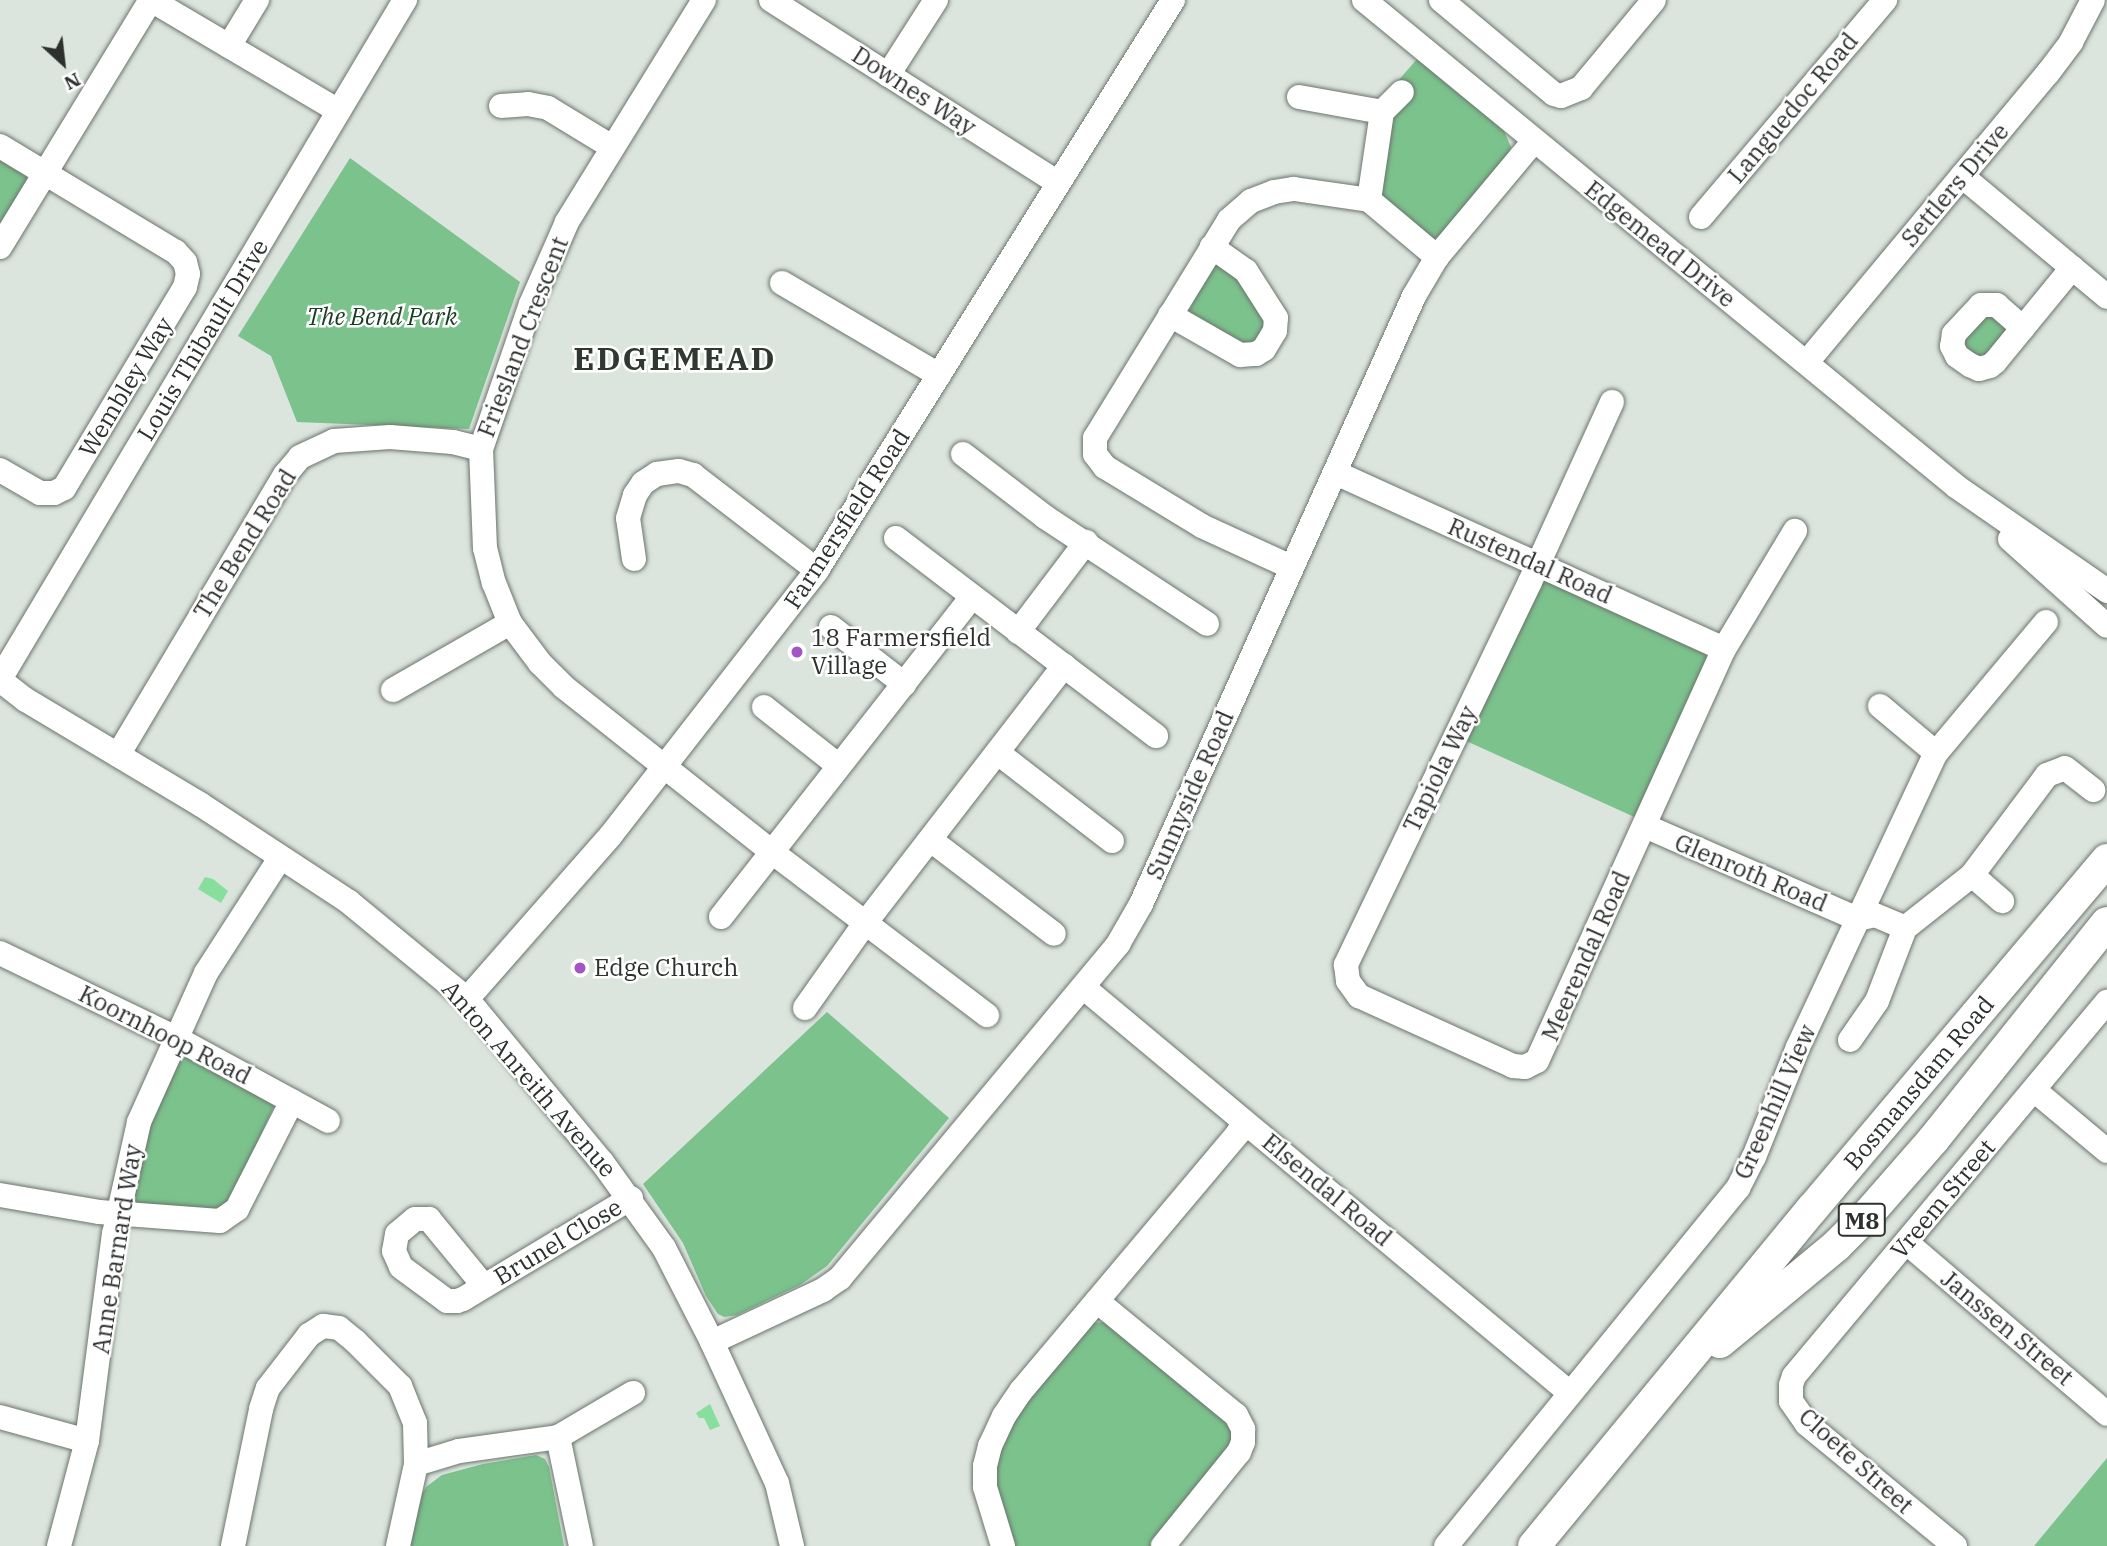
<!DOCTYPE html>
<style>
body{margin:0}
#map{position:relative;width:2107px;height:1546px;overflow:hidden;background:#dbe5dd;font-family:"IBM Plex Serif",serif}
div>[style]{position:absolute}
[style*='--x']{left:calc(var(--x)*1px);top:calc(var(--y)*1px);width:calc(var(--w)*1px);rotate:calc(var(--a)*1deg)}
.green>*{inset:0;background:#7cc28d}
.water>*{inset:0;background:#87de9d}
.roads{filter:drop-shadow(0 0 2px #6c746d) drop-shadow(0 0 2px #6c746d)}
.minor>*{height:24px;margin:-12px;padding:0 12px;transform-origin:12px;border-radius:12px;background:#fff}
.major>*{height:32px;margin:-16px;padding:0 16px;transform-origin:16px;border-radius:16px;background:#fff}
.dots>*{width:19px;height:19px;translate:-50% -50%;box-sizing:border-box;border:4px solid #fff;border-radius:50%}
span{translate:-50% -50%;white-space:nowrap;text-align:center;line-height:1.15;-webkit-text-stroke:5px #fff;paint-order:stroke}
.shield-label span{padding:2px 5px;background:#fff;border:2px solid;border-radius:5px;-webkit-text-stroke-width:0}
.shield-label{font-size:23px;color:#2d312e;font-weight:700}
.street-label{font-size:24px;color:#2d312e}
.park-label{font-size:24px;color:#193d24;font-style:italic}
.poi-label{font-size:24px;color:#2d312e}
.left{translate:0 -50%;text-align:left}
.district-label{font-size:32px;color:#303832;font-weight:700;letter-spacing:2px}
.north{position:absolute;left:28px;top:28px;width:70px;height:70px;-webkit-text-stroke:5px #fff;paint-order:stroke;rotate:153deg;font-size:19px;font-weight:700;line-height:28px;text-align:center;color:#2d312e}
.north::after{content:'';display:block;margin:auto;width:24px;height:32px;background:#2d312e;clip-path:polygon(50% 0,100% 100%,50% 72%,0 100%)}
</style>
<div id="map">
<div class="green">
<div style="clip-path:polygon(1417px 59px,1504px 131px,1511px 147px,1510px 152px,1439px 237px,1433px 238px,1383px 200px,1379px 186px,1397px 82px)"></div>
<div style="clip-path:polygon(0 156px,25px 172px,28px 182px,0 233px)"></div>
<div style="clip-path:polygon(350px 158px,520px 282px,469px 429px,297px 422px,271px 356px,238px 336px)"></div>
<div style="clip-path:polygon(1226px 263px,1265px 316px,1265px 331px,1249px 347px,1191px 315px,1189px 310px,1213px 265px)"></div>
<div style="clip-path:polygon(1979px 313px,2007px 320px,2008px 335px,1976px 362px,1959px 336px)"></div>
<div style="clip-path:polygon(1546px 581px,1703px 650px,1706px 656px,1707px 660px,1641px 820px,1464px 740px,1541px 584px)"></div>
<div style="clip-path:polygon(827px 1012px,949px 1118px,827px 1266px,800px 1285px,737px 1315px,724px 1317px,718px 1314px,706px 1296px,683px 1243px,643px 1184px)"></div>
<div style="clip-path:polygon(181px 1055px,273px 1101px,274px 1106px,230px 1203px,222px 1210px,138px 1204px,134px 1199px,146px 1127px)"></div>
<div style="clip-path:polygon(1105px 1322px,1230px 1422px,1233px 1448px,1151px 1546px,1012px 1546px,995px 1496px,994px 1465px,1017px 1411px,1093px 1323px)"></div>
<div style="clip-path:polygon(536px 1455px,545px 1459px,549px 1467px,564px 1546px,407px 1546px,414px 1508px,426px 1487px,442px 1475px,483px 1464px)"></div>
<div style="clip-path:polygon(2107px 1458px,2107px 1546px,2034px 1546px)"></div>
</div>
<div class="water">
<div style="clip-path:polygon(205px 877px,213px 879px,228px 891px,221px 903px,198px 889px)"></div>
<div style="clip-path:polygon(710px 1404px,720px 1426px,710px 1430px,704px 1418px,699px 1418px,696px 1413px)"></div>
</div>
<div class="roads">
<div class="minor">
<div style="--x:704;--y:0;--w:261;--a:121.7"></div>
<div style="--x:567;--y:222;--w:90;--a:113.7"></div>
<div style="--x:531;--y:304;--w:153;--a:109"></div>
<div style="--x:481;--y:449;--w:99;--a:87.7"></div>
<div style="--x:485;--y:548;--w:36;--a:76"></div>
<div style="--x:494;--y:583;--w:43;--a:68.2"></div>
<div style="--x:510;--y:623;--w:50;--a:53.1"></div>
<div style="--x:540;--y:663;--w:34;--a:45"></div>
<div style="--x:564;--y:687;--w:265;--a:38.4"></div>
<div style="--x:772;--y:852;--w:270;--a:37.2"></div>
<div style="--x:771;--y:0;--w:339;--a:32.5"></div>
<div style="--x:1364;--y:0;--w:767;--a:39.39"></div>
<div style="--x:1957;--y:487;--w:183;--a:34.7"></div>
<div style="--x:1441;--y:0;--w:147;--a:39.8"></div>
<div style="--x:1554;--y:94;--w:7;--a:16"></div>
<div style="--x:1561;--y:96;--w:22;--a:-22"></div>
<div style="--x:1581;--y:88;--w:114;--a:-50.3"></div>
<div style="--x:229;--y:46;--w:54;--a:-58.7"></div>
<div style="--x:888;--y:75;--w:89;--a:-57.4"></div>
<div style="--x:1299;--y:97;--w:84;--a:10.2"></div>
<div style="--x:501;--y:106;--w:27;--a:-4"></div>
<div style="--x:528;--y:104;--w:20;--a:11"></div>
<div style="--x:548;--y:108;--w:75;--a:31.4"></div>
<div style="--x:0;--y:146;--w:205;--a:31.1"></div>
<div style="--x:176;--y:252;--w:13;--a:48"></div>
<div style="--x:185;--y:262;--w:12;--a:76"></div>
<div style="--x:188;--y:274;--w:13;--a:103"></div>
<div style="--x:185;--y:287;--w:235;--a:121"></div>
<div style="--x:64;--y:488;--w:11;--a:153"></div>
<div style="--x:54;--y:493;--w:14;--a:180"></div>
<div style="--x:40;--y:493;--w:46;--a:-150.1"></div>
<div style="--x:1962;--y:176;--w:189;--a:39.8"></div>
<div style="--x:1369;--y:200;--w:89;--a:-81.6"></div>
<div style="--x:1382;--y:112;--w:28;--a:-45"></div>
<div style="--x:1701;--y:217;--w:285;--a:-49.7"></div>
<div style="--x:0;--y:247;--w:289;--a:-58.6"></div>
<div style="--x:151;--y:0;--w:218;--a:30.6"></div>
<div style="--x:782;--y:283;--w:182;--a:30.4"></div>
<div style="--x:1170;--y:315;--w:81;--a:29.7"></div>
<div style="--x:1240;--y:355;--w:16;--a:-4"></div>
<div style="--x:1256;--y:354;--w:9;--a:-32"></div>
<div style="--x:1264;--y:349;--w:21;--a:-59"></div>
<div style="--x:1275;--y:331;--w:13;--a:-86"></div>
<div style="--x:1276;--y:318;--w:56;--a:-122.6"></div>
<div style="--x:1246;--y:271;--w:42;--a:-144.8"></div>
<div style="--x:2023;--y:328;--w:35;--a:-139"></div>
<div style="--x:1997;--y:305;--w:16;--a:180"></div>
<div style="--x:1981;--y:305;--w:40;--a:133"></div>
<div style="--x:1954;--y:334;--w:12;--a:99"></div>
<div style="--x:1952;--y:346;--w:11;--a:63"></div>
<div style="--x:1957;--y:356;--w:16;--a:35"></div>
<div style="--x:1970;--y:365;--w:10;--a:24"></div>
<div style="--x:1979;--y:369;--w:11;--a:-15"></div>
<div style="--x:1990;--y:366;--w:6;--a:-39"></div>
<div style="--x:1995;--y:362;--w:122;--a:-50.7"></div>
<div style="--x:1807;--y:362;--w:376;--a:-50.2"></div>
<div style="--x:2048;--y:73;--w:39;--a:-53"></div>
<div style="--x:2071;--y:42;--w:47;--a:-62.4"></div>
<div style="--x:1612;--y:402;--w:198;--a:114.5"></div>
<div style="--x:1530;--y:582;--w:425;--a:115.7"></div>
<div style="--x:1346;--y:965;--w:16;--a:83"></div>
<div style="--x:1348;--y:981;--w:19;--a:54"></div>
<div style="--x:1359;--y:996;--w:169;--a:24.4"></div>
<div style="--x:1513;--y:1066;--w:12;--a:5"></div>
<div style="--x:1525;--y:1067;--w:13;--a:-27"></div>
<div style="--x:1537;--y:1061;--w:452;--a:-65.6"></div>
<div style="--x:1724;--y:649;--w:138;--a:-59"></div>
<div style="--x:963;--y:454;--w:103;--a:37.5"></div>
<div style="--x:1045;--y:517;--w:194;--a:33.4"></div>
<div style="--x:1336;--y:473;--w:426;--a:24.4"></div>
<div style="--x:896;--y:538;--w:327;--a:37.3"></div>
<div style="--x:2010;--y:539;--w:130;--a:41.9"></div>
<div style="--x:634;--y:559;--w:41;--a:-98.3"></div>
<div style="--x:628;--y:518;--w:24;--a:-73"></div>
<div style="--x:635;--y:495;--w:14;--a:-56"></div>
<div style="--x:643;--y:483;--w:17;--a:-33"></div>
<div style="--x:657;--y:474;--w:22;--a:-8"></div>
<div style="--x:679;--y:471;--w:15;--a:16"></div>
<div style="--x:693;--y:475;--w:156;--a:37.5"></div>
<div style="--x:1291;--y:567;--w:98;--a:-155.3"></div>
<div style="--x:1202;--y:526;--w:114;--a:-148.7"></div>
<div style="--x:1105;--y:467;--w:16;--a:-128"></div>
<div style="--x:1095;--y:454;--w:16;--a:-90"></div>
<div style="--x:1095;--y:438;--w:256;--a:-58.4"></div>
<div style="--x:1229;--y:220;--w:29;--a:-41"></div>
<div style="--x:1251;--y:201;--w:25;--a:-21"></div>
<div style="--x:1274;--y:192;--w:20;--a:-9"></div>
<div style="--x:1294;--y:189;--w:76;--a:8.3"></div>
<div style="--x:1369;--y:200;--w:89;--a:40"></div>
<div style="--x:831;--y:627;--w:93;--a:38"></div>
<div style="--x:1018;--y:632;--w:113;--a:-52.9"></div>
<div style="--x:0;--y:679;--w:791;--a:-59.19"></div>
<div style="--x:0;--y:680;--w:33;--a:38"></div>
<div style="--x:26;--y:700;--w:203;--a:30.9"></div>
<div style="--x:200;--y:804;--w:178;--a:33.3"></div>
<div style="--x:349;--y:902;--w:153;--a:39.4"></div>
<div style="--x:467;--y:999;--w:212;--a:50.4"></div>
<div style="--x:602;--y:1162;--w:106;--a:54.2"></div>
<div style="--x:664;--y:1248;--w:106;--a:62.9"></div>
<div style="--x:712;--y:1342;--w:155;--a:65.3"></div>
<div style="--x:777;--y:1483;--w:65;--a:76.6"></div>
<div style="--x:393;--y:690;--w:135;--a:-29.8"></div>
<div style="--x:1880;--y:706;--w:73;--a:40"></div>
<div style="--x:764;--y:707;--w:95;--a:38.2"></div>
<div style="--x:998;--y:753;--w:144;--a:37.7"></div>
<div style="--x:118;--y:755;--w:326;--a:-59.2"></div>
<div style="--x:285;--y:475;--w:23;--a:-50"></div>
<div style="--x:300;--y:457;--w:38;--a:-25"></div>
<div style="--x:334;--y:441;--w:56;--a:-4.1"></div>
<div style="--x:390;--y:437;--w:63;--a:4.5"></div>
<div style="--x:453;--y:442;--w:29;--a:14"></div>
<div style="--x:1645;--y:826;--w:232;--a:23.6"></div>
<div style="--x:1858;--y:919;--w:17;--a:-13"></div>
<div style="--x:1875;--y:915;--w:33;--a:23"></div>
<div style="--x:932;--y:841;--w:153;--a:37.3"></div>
<div style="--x:1972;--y:875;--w:40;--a:41"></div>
<div style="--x:721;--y:917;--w:407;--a:-51.9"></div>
<div style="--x:0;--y:953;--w:195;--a:25.8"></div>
<div style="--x:176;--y:1038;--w:173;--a:28.6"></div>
<div style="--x:1083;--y:987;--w:634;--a:39.82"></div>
<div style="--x:467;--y:999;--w:218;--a:-48.7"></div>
<div style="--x:611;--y:835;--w:336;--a:-52.1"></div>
<div style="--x:817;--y:570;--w:672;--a:-58.01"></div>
<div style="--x:805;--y:1008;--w:105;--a:-54.7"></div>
<div style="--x:866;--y:922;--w:324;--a:-52.3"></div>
<div style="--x:1850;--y:1040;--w:47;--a:-55.3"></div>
<div style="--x:1877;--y:1001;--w:78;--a:-69"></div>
<div style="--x:1905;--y:928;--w:85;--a:-38.3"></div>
<div style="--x:1972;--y:875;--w:125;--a:-53.1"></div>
<div style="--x:2047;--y:775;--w:19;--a:-21"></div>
<div style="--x:2065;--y:768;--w:36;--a:38"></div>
<div style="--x:2034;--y:1090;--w:95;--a:39.9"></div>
<div style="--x:0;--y:1195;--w:100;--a:9.7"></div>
<div style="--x:99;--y:1212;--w:121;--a:4.3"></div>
<div style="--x:220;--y:1221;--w:21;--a:-35"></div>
<div style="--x:237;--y:1209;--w:121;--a:-63"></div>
<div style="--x:1907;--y:1243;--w:263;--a:40.5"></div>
<div style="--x:484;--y:1286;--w:87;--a:-129.4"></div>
<div style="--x:429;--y:1219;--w:14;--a:180"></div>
<div style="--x:415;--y:1219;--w:23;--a:140"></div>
<div style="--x:397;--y:1234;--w:17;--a:100"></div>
<div style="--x:394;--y:1251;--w:17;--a:66"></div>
<div style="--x:401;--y:1267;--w:57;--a:36.5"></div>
<div style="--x:447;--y:1301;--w:10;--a:0"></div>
<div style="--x:457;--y:1301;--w:6;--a:-18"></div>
<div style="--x:463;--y:1299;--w:196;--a:-31"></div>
<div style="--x:1097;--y:1301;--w:180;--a:39.4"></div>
<div style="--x:1236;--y:1415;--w:16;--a:63"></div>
<div style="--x:1243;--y:1429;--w:13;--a:90"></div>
<div style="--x:1243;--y:1442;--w:11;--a:112"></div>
<div style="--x:1239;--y:1452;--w:121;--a:129"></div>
<div style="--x:712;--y:1342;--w:123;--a:-25.1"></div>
<div style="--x:823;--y:1290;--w:21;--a:-35"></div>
<div style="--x:840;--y:1278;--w:435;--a:-50.2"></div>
<div style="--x:1118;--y:944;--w:46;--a:-60.1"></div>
<div style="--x:1141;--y:904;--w:666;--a:-65.82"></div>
<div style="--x:1414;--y:296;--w:45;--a:-59.5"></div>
<div style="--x:1437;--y:257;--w:151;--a:-50.1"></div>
<div style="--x:0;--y:1417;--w:90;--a:15.4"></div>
<div style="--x:558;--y:1437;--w:111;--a:78.1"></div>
<div style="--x:59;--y:1546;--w:109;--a:-75.1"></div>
<div style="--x:87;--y:1441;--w:209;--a:-82.6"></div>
<div style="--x:114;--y:1234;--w:115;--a:-77.4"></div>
<div style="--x:139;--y:1122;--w:163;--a:-65.8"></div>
<div style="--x:206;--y:973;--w:137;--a:-57.2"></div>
<div style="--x:233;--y:1546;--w:140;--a:-78.4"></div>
<div style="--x:261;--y:1409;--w:22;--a:-72"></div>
<div style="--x:268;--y:1388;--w:67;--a:-52.3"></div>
<div style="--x:309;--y:1335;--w:17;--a:-33"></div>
<div style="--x:323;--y:1326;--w:16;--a:7"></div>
<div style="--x:339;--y:1328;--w:21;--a:39"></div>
<div style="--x:355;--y:1341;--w:64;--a:45"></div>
<div style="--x:400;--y:1386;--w:40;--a:68"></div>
<div style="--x:415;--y:1423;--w:41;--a:88.6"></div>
<div style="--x:398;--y:1546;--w:84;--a:-77.6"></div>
<div style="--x:416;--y:1464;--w:45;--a:-16.8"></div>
<div style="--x:459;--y:1451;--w:100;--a:-8"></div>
<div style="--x:558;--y:1437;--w:87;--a:-30.4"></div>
<div style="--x:1003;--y:1546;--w:62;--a:-107"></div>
<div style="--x:985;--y:1487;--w:21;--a:-90"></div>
<div style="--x:985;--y:1466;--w:21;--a:-76"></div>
<div style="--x:990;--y:1446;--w:33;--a:-65"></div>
<div style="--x:1004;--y:1416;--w:30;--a:-56"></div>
<div style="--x:1021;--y:1391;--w:337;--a:-49.9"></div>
<div style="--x:1238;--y:1133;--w:13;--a:-63"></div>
<div style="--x:1446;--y:1546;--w:462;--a:-50.8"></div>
<div style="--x:1738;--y:1188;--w:35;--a:-63"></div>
<div style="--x:1754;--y:1157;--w:118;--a:-68.2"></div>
<div style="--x:1798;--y:1047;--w:325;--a:-64.9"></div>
<div style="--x:1936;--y:753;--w:171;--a:-50"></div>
<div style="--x:1955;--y:1546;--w:192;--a:-140.5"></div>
<div style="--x:1807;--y:1424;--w:28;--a:-125"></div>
<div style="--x:1791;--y:1401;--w:16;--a:-90"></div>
<div style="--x:1791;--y:1385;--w:9;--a:-72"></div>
<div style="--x:1794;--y:1376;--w:488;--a:-50.1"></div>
</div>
<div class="major">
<div style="--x:1720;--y:1342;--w:151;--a:-39.6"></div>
<div style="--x:1836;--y:1246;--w:48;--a:-45"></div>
<div style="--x:1870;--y:1212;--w:96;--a:-48.8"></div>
<div style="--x:1933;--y:1140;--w:278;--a:-51.3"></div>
<div style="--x:1534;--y:1546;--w:437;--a:-50.5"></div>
<div style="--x:1812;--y:1209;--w:457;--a:-49.8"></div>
</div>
</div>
<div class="dots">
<div style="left:797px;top:652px;background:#a355c6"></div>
<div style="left:580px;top:968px;background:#a355c6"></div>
</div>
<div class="shield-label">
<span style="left:1862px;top:1220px">M8</span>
</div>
<div class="street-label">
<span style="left:914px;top:91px;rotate:33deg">Downes Way</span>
<span style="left:1793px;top:108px;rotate:-50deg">Languedoc Road</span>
<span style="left:1955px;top:185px;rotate:-50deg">Settlers Drive</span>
<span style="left:1660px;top:244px;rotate:39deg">Edgemead Drive</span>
<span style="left:523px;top:337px;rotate:-69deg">Friesland Crescent</span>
<span style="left:203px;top:340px;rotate:-59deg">Louis Thibault Drive</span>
<span style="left:126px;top:387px;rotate:-59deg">Wembley Way</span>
<span style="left:847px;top:519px;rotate:-57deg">Farmersfield Road</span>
<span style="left:245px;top:544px;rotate:-58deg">The Bend Road</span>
<span style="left:1530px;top:561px;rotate:24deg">Rustendal Road</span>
<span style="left:1440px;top:769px;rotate:-64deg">Tapiola Way</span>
<span style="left:1190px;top:795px;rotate:-66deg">Sunnyside Road</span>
<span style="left:1751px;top:873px;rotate:23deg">Glenroth Road</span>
<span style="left:1586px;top:956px;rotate:-66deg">Meerendal Road</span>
<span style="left:165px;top:1035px;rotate:27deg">Koornhoop Road</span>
<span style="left:529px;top:1079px;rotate:49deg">Anton Anreith Avenue</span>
<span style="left:1919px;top:1083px;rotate:-50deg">Bosmansdam Road</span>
<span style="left:1775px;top:1102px;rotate:-66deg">Greenhill View</span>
<span style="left:1327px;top:1190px;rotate:40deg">Elsendal Road</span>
<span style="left:1943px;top:1199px;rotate:-50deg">Vreem Street</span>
<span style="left:558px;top:1242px;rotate:-31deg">Brunel Close</span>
<span style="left:117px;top:1249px;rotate:-81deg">Anne Barnard Way</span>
<span style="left:2007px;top:1328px;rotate:40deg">Janssen Street</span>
<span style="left:1856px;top:1461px;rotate:42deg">Cloete Street</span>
</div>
<div class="park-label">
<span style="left:382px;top:317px">The Bend Park</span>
</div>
<div class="poi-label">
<span class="left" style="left:811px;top:652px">18 Farmersfield<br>Village</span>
<span class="left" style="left:594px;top:968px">Edge Church</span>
</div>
<div class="district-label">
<span style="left:675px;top:358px">EDGEMEAD</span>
</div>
<div class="north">N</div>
</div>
